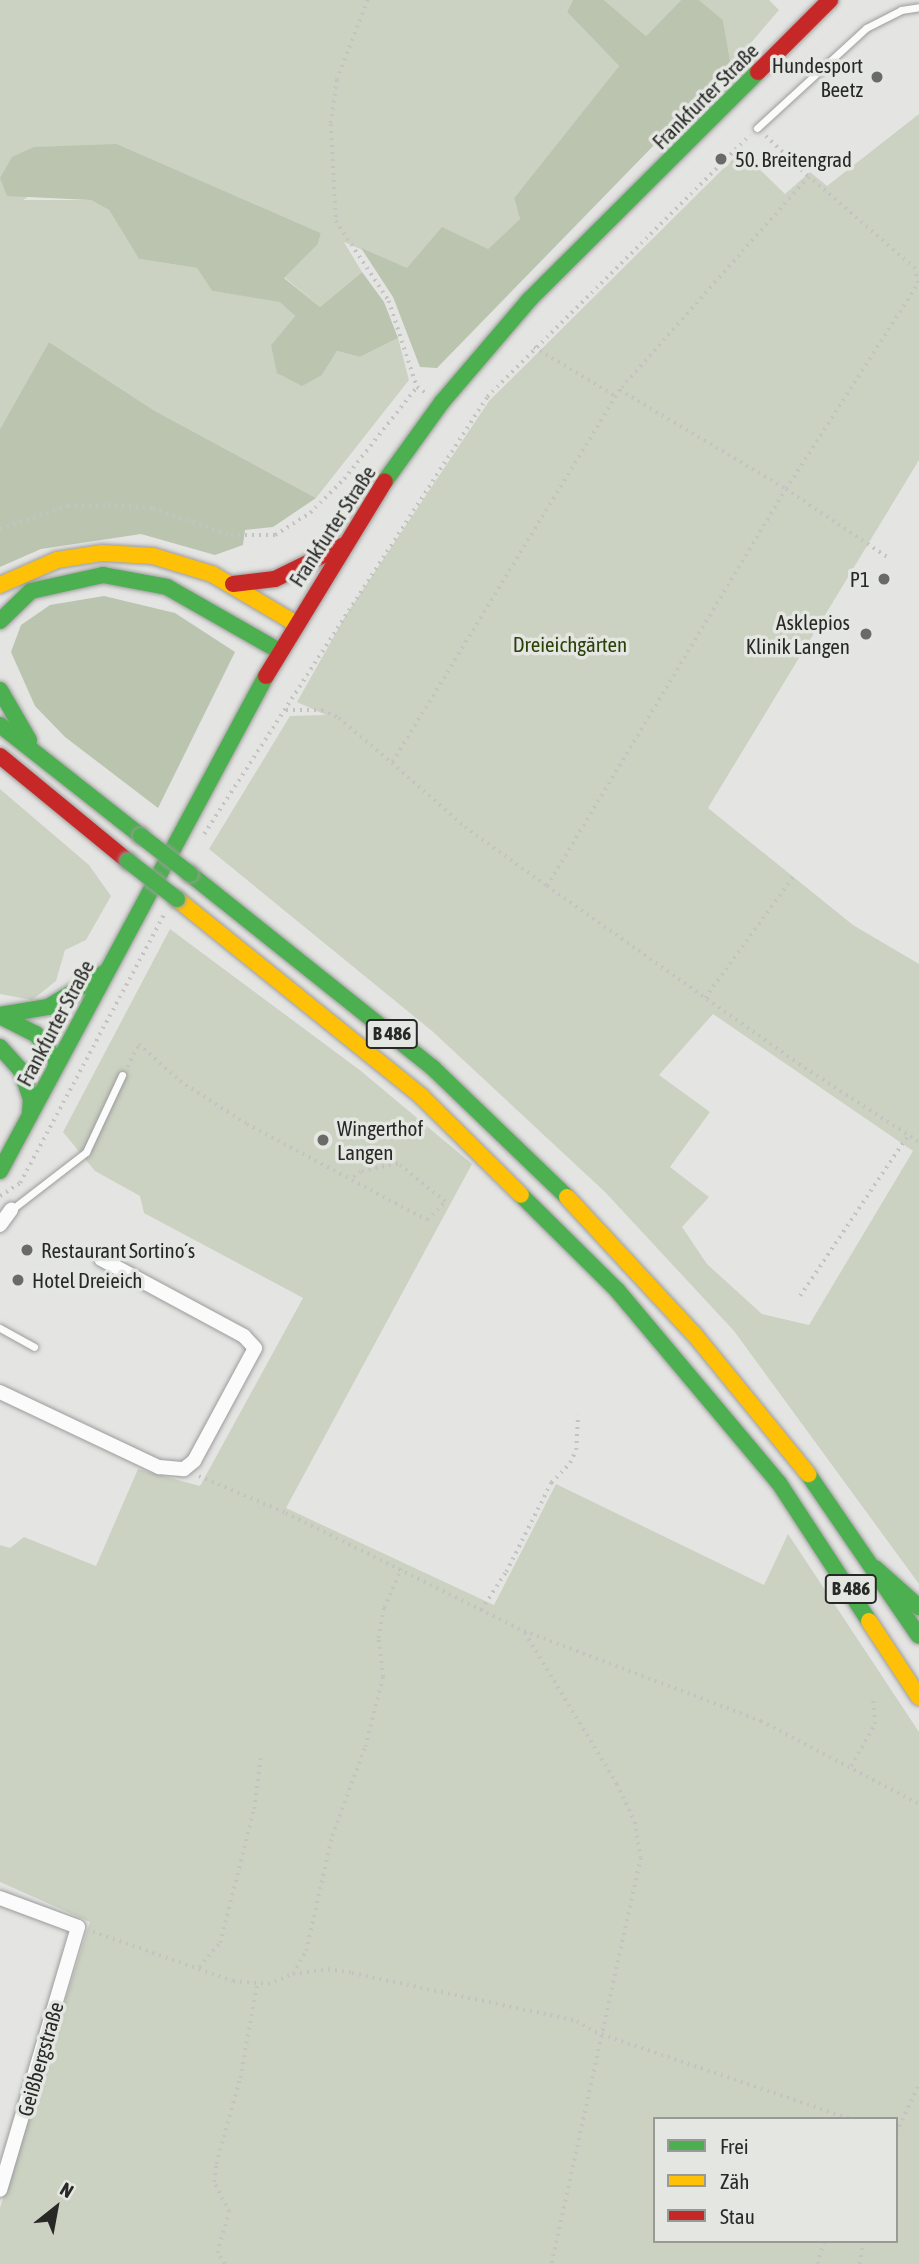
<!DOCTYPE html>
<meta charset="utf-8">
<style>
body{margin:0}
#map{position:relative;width:919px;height:2264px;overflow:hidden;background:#e4e5e3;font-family:"Asap Condensed",sans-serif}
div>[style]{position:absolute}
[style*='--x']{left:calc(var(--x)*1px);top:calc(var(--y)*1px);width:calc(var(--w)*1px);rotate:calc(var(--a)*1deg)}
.green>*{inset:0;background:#cbd2c2}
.forest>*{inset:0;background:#bac4af}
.path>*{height:3.5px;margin-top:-1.75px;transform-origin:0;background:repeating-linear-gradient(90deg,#c3c4c2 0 2px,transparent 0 7px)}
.roads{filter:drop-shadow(0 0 2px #9c9c9b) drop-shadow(0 0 2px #9c9c9b)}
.lane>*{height:7px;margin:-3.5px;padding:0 3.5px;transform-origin:3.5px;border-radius:3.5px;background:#fbfbfb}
.street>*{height:14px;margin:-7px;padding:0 7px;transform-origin:7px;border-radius:7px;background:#fbfbfb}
.fast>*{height:16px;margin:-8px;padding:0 8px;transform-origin:8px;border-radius:8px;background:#4caf50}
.slow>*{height:16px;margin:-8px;padding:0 8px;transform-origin:8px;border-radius:8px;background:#ffc107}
.jam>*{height:16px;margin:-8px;padding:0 8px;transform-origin:8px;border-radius:8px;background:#c62828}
.bridges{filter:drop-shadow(0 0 2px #9c9c9b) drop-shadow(0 0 2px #9c9c9b)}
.fast-bridge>*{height:16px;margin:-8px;padding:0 8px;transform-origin:8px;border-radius:8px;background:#4caf50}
.dots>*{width:19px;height:19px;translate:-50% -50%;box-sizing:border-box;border:4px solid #e4e6e2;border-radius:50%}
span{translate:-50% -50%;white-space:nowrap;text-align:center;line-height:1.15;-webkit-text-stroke:7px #e4e6e2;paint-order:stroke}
.shield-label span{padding:2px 5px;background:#e4e6e2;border:2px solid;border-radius:5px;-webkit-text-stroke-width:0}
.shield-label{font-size:19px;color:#282927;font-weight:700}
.poi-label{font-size:21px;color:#282927}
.right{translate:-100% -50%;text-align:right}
.left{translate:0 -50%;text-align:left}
.street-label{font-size:21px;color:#282927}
.park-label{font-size:21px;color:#2c4108}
.legend{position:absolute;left:653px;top:2117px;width:245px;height:126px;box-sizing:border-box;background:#e4e6e2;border:2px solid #999a97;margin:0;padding:9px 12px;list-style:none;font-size:21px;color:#282927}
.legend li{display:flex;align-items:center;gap:14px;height:35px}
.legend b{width:35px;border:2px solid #999a97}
.north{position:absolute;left:21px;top:2173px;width:70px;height:70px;-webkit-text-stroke:5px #e4e6e2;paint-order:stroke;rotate:31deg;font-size:19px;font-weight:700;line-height:28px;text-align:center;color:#282927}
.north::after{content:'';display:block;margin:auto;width:24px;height:32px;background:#282927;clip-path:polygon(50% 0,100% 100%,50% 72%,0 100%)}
</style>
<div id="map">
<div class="green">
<div style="clip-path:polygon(0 0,573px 0,567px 12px,619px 66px,514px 198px,520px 219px,488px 249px,407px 269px,344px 242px,362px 272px,320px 307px,284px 277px,318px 244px,321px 233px,117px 144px,23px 200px,91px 200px,109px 210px,139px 259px,197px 268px,212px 291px,280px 301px,295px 316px,271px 345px,322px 375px,337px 351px,360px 357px,398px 338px,409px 380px,316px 498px,155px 411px,49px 342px,0 429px)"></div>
<div style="clip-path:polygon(604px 0,681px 0,646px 36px)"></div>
<div style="clip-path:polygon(699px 0,769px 0,779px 10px,731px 66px,723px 20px)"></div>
<div style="clip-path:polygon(evenodd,919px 114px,919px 460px,708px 808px,853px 925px,919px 964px,919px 1584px,734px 1331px,605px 1192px,432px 1031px,209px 849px,290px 716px,326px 715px,297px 702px,346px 615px,489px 401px,741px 151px,785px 194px,810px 172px,827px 186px,919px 114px,713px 1014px,913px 1151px,809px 1325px,762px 1314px,707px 1264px,682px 1227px,709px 1197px,670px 1167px,710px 1112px,659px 1075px,713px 1014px)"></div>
<div style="clip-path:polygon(0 789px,89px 865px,111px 896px,86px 940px,65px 950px,56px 981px,32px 1000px,0 994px)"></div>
<div style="clip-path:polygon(evenodd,170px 929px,361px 1071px,472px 1164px,286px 1508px,494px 1605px,556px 1484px,764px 1585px,788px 1534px,919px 1732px,919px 2264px,0 2264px,0 2208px,90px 1922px,0 1882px,0 1545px,10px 1548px,24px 1537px,96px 1566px,138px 1469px,200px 1486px,303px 1298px,144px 1213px,140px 1196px,95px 1171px,63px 1132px,170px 929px,655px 2119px,896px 2119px,896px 2241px,655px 2241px,655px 2119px)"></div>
</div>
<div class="forest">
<div style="clip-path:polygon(573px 0,604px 0,646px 36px,681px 0,699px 0,723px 20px,731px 66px,437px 368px,420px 367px,393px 297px,361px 248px,407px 268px,442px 227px,488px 249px,520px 219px,514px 198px,619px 66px,567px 12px)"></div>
<div style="clip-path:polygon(117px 144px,321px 233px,318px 244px,284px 278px,320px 307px,362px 272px,384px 302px,398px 338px,360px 357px,337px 351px,322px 375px,302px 386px,277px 373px,271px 345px,295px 316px,280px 302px,212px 291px,197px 268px,139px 259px,109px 210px,91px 200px,7px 196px,0 178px,12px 157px,34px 147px)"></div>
<div style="clip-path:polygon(49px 342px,155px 411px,316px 498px,273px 527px,245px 530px,243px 545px,215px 555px,141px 534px,41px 549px,0 567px,0 429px)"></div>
<div style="clip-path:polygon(104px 596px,175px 613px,235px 652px,158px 808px,65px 737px,35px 706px,11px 652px,21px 625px,50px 605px)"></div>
</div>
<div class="path">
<div style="--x:368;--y:0;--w:86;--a:111.2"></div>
<div style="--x:337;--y:80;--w:44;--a:97.8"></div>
<div style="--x:331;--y:124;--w:97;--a:87"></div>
<div style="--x:336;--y:221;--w:96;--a:56.5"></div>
<div style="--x:389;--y:301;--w:90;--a:72"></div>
<div style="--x:417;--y:387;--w:11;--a:34"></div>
<div style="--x:766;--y:136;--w:59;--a:43.6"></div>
<div style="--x:809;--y:177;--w:285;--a:131.6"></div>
<div style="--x:620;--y:390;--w:437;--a:121.4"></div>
<div style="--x:392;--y:763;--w:97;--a:41.2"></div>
<div style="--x:465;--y:827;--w:101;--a:35.7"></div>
<div style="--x:547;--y:886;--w:463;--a:-59"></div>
<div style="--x:786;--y:489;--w:245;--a:-57.3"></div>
<div style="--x:918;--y:283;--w:14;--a:-102"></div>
<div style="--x:915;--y:269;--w:140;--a:-139"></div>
<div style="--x:534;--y:347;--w:97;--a:31.1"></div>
<div style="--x:620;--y:390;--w:193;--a:30.8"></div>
<div style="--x:786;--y:489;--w:125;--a:33.9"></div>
<div style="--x:0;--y:529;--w:72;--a:-18.7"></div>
<div style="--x:68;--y:506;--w:40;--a:-1.4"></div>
<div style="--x:108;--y:505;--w:45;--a:3.8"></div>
<div style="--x:153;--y:508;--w:83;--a:19.1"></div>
<div style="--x:231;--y:535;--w:44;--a:0"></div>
<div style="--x:275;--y:535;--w:41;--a:-32.2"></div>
<div style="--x:310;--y:513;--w:48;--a:-45"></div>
<div style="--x:344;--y:479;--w:117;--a:-51.6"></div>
<div style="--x:286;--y:710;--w:36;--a:0"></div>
<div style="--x:322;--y:710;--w:19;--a:25"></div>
<div style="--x:339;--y:718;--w:70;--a:40.3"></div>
<div style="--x:204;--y:834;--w:521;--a:-57.07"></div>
<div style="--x:487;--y:397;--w:371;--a:-44.9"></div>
<div style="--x:547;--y:886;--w:309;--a:35.2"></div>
<div style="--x:799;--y:1064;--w:143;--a:33"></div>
<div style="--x:705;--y:998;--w:153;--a:-54"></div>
<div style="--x:127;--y:1067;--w:26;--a:-62"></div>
<div style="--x:139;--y:1044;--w:55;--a:42.1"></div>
<div style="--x:180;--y:1081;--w:80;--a:32.7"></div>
<div style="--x:247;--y:1124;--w:204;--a:28.1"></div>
<div style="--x:427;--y:1220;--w:25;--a:-45"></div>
<div style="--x:445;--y:1202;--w:60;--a:-141"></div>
<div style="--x:398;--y:1164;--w:38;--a:168"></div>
<div style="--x:361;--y:1172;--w:12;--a:145"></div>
<div style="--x:0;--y:1196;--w:24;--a:-33"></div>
<div style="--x:20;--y:1183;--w:306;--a:-61.8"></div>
<div style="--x:800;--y:1296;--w:194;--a:-56.1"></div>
<div style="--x:199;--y:1476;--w:95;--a:23"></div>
<div style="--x:286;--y:1513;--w:266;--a:26.4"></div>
<div style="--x:524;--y:1631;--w:254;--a:20.8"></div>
<div style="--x:761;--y:1721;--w:178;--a:27.7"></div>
<div style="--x:481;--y:1610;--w:45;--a:-56.7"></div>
<div style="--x:506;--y:1572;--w:100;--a:-63.2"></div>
<div style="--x:551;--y:1483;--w:28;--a:-46"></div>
<div style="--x:570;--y:1463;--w:14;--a:-65"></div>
<div style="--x:576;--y:1450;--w:35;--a:-87"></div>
<div style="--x:525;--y:1633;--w:177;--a:58.6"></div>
<div style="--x:617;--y:1784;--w:42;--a:64.7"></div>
<div style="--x:635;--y:1822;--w:36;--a:81"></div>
<div style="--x:641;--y:1858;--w:416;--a:102.4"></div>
<div style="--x:851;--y:1766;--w:48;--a:-60.3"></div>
<div style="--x:875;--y:1724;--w:23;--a:-95"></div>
<div style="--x:93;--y:1932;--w:148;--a:19.3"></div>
<div style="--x:233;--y:1981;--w:35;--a:5"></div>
<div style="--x:268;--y:1984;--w:27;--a:-22"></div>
<div style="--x:293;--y:1974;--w:26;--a:-61"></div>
<div style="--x:306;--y:1951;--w:118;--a:-77.3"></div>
<div style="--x:332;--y:1836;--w:95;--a:-69.7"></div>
<div style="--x:365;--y:1747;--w:72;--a:-75.6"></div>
<div style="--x:383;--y:1677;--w:39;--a:-97"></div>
<div style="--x:378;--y:1638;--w:31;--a:-79"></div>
<div style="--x:384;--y:1608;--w:43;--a:-66.4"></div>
<div style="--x:199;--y:1967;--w:32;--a:-49"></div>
<div style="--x:220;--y:1943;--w:138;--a:-75.8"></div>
<div style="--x:254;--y:1809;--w:56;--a:-82.9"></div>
<div style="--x:293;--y:1974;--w:35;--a:-8"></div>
<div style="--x:328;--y:1969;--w:24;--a:9"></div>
<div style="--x:352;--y:1973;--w:230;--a:12"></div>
<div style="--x:577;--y:2021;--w:21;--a:31"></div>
<div style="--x:595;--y:2032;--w:269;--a:18.8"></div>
<div style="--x:896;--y:2133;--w:54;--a:-64.9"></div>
<div style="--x:225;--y:2264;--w:14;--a:-126"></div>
<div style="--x:217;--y:2253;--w:43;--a:-73.7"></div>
<div style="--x:229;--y:2212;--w:34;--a:-117"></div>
<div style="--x:214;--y:2182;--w:18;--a:-84"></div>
<div style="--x:216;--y:2164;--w:89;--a:-74.4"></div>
<div style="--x:240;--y:2078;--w:96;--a:-79.7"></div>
<div style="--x:817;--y:2264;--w:24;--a:-73"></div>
<div style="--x:859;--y:2264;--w:24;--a:-78"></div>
</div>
<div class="roads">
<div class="lane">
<div style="--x:757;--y:128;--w:148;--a:-42.5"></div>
<div style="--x:866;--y:28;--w:39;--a:-27"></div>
<div style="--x:901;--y:10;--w:18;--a:-9"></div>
<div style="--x:11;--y:1210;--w:95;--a:-37.7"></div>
<div style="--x:86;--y:1152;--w:85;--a:-64.9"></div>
<div style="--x:0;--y:1328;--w:39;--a:29"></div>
</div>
<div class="street">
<div style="--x:0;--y:1225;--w:19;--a:-54"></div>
<div style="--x:0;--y:1392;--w:176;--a:25.3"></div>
<div style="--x:159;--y:1467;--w:25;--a:5"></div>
<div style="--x:184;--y:1469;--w:13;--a:-39"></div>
<div style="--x:194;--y:1461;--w:128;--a:-61.6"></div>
<div style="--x:255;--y:1348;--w:16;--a:-133"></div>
<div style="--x:244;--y:1336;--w:162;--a:-151.7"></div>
<div style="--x:0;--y:1898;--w:83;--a:20.4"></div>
<div style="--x:78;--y:1927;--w:274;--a:106.5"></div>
</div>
<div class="fast">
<div style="--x:385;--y:481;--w:97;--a:-54.2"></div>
<div style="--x:442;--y:402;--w:134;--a:-49.5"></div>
<div style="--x:529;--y:300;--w:323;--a:-44.9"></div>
<div style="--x:0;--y:621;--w:43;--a:-44.1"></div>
<div style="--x:31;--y:591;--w:74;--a:-12.5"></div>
<div style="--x:103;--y:575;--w:65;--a:10.6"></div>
<div style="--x:167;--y:587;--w:129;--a:29.7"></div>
<div style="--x:0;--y:690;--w:58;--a:59.9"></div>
<div style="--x:0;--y:725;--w:179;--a:38.2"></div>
<div style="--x:190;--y:874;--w:311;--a:38.6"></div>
<div style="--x:433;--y:1068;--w:186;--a:43.9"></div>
<div style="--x:0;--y:1015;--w:49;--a:-9.5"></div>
<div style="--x:48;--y:1007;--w:68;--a:-31.1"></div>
<div style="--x:2;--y:1017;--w:38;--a:27"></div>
<div style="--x:36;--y:1034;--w:36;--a:53"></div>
<div style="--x:0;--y:1047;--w:31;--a:48"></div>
<div style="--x:21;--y:1070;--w:31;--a:71"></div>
<div style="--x:31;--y:1099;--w:14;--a:94"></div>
<div style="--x:0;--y:1171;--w:562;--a:-61.75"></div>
<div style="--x:521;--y:1195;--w:135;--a:44.7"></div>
<div style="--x:617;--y:1290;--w:252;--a:50"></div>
<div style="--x:779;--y:1483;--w:165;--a:56.9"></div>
<div style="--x:808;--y:1474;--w:196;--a:55.6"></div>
<div style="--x:875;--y:1568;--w:59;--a:41.6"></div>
</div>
<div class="slow">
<div style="--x:0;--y:585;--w:62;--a:-23.7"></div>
<div style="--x:57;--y:560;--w:46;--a:-8.8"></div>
<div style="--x:102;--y:553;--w:51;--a:3.4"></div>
<div style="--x:153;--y:556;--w:62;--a:17"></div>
<div style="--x:212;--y:574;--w:96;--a:30.6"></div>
<div style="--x:177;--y:899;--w:315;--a:38.9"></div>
<div style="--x:422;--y:1097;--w:139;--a:44.7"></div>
<div style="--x:567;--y:1197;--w:187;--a:47.2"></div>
<div style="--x:694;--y:1334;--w:181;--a:50.8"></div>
<div style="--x:869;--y:1621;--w:91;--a:56.7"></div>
</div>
<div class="jam">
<div style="--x:758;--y:72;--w:102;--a:-45"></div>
<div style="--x:233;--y:584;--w:42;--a:-6.8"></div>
<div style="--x:275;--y:579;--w:75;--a:-26.2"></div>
<div style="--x:266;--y:676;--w:228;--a:-58.6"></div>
<div style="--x:0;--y:756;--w:166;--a:39.4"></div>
</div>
</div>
<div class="bridges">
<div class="fast-bridge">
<div style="--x:141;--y:836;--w:62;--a:37.8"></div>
<div style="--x:128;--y:861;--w:62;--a:37.8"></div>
</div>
</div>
<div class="dots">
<div style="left:877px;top:77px;background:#6a6b69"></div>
<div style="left:721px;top:159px;background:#6a6b69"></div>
<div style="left:884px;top:579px;background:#6a6b69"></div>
<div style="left:866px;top:634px;background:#6a6b69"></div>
<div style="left:323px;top:1140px;background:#6a6b69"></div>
<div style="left:27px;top:1250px;background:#6a6b69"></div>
<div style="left:18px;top:1280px;background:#6a6b69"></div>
</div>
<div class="shield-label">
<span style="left:392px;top:1034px">B 486</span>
<span style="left:851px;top:1589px">B 486</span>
</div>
<div class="poi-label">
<span class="right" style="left:863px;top:77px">Hundesport<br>Beetz</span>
<span class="left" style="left:735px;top:159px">50. Breitengrad</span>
<span class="right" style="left:870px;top:579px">P1</span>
<span class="right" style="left:850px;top:634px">Asklepios<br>Klinik Langen</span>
<span class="left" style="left:337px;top:1140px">Wingerthof<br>Langen</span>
<span class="left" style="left:41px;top:1250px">Restaurant Sortino´s</span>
<span class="left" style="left:32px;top:1280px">Hotel Dreieich</span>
</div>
<div class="street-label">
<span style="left:705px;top:96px;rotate:-45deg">Frankfurter Straße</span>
<span style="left:332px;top:526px;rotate:-57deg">Frankfurter Straße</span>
<span style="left:55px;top:1023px;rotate:-62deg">Frankfurter Straße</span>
<span style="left:40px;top:2059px;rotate:-74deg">Geißbergstraße</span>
</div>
<div class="park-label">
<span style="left:570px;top:644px">Dreieichgärten</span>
</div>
<ul class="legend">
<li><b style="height:9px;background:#4caf50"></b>Frei</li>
<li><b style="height:9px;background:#ffc107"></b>Zäh</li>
<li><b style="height:9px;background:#c62828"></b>Stau</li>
</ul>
<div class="north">N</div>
</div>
